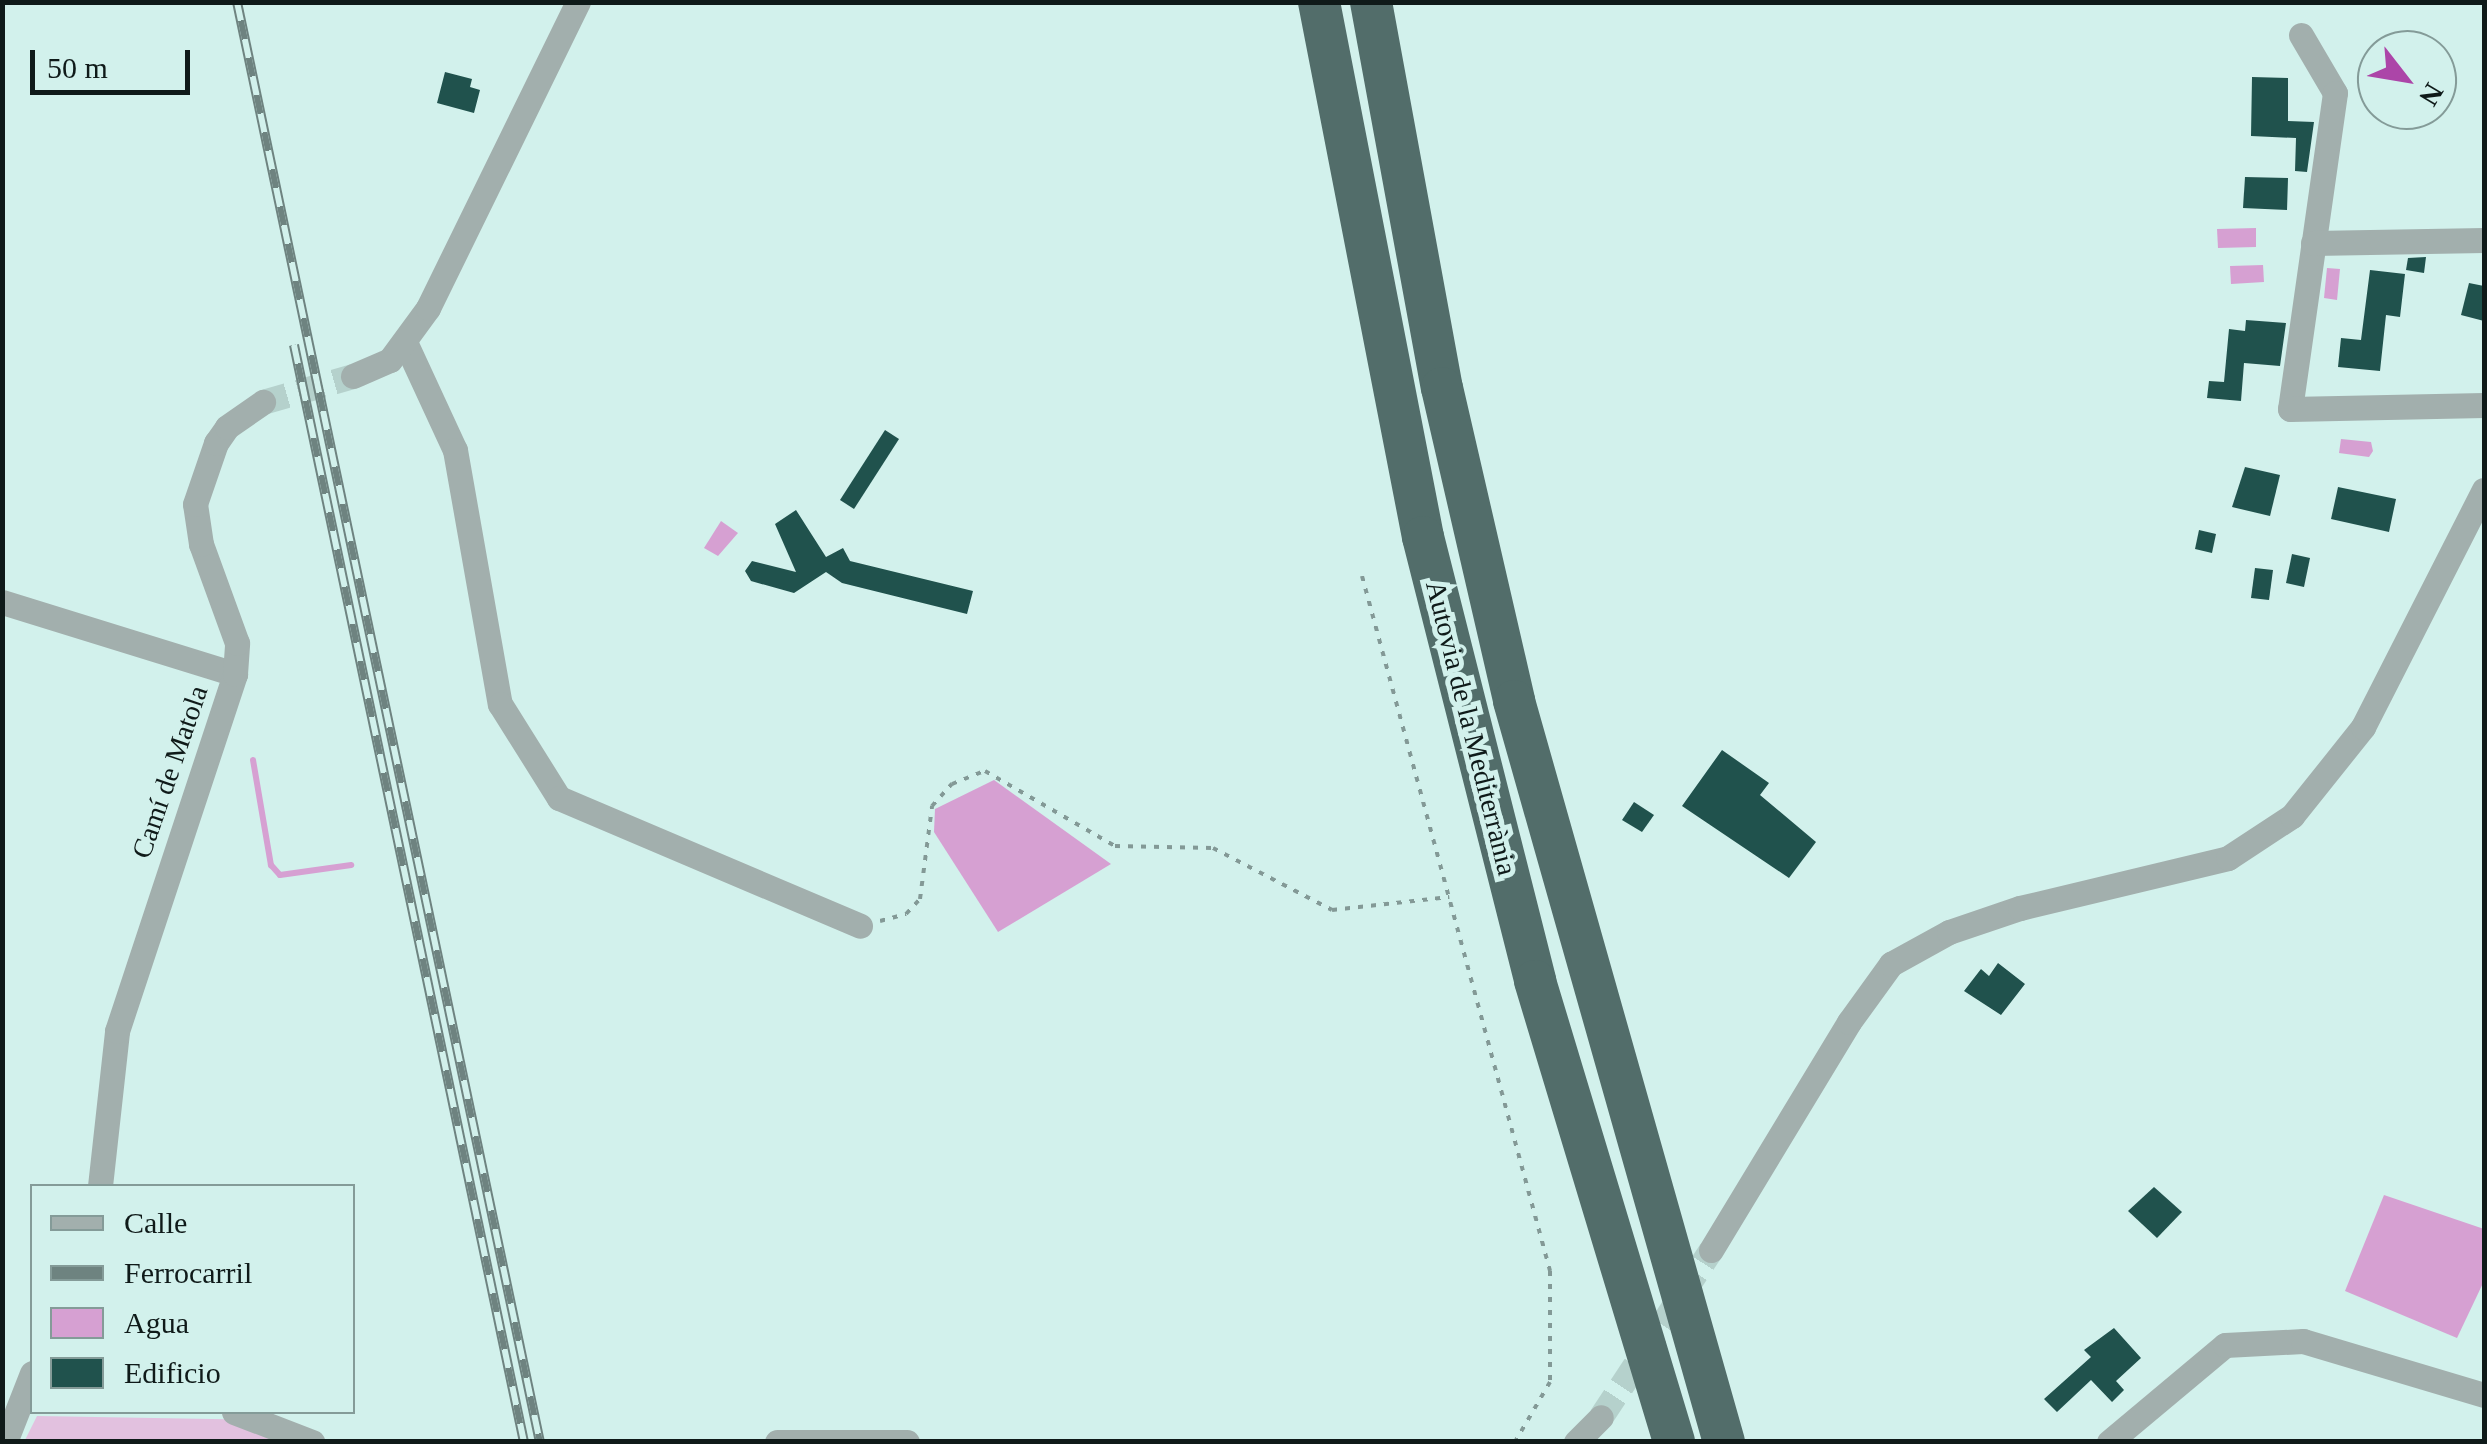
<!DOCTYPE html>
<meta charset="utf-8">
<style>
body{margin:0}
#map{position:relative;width:2487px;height:1444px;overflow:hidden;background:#d2f1ec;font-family:Georgia,serif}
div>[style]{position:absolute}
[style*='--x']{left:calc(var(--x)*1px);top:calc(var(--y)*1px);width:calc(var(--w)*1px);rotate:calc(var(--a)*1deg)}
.green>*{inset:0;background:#e2c1df}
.water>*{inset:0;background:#d6a0d2}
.stream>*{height:6px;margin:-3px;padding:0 3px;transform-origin:3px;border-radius:3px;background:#d6a0d2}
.building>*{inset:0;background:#20524d}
.minor-tunnel>*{height:25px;margin-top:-12.5px;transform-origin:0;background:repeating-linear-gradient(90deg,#b5d1cc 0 25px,transparent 0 37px)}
.path>*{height:4px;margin-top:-2px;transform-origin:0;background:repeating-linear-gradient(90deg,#839996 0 5px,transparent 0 13px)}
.minor>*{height:25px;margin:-12.5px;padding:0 12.5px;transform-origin:12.5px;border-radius:12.5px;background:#a2afad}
.motorway>*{height:42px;margin:-21px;padding:0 21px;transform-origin:21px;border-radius:21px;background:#526d6a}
.rail>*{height:10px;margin-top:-5px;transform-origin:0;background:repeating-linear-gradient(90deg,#d2f1ec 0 19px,#6e8380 0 38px);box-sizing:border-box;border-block:2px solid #6e8380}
span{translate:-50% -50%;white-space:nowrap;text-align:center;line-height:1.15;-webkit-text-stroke:10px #d2f1ec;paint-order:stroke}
.street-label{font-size:28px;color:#0f1a19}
.frame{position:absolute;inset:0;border:5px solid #0f1a19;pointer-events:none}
.legend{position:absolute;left:30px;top:1184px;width:325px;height:230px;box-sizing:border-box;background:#d2f1ec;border:2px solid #849b98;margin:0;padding:12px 18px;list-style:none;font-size:30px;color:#0f1a19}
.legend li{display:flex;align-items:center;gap:20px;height:50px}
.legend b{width:50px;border:2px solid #849b98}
.north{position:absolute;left:2357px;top:30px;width:100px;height:100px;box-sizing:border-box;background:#d2f1ec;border:2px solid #849b98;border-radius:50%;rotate:121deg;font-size:28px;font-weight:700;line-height:40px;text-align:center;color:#0f1a19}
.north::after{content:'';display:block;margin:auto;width:35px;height:45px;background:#ac45a8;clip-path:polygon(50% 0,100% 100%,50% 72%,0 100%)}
.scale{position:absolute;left:30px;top:50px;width:160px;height:45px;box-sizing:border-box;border:5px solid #0f1a19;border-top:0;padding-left:12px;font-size:30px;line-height:35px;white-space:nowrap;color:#0f1a19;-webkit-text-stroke:8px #d2f1ec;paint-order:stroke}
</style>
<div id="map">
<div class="green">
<div style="clip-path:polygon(37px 1416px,269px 1420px,297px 1442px,24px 1442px)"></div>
</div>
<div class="water">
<div style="clip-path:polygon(2256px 228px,2256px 247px,2218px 248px,2217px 229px)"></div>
<div style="clip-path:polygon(2263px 265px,2264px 282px,2231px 284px,2230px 266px)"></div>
<div style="clip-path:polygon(2327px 268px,2340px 269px,2337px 300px,2324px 298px)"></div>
<div style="clip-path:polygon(2341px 439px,2371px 442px,2373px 451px,2369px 457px,2339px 453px)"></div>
<div style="clip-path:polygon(721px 521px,738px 533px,718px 556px,704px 548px)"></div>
<div style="clip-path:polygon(994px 780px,1111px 864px,998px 932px,934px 832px,935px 809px)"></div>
<div style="clip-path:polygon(2384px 1195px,2484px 1229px,2484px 1281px,2457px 1338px,2345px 1291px)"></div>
</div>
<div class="stream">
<div style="--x:253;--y:760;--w:107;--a:80.3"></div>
<div style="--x:271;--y:865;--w:13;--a:48"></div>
<div style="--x:280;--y:875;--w:72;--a:-8"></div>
</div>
<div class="building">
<div style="clip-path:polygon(445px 72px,472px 79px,470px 87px,480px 90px,474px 113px,437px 103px)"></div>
<div style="clip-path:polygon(2252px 77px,2288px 78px,2288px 121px,2314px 122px,2307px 172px,2295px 171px,2296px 138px,2251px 136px)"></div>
<div style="clip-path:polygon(2245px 177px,2288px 178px,2287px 210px,2243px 208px)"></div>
<div style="clip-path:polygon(2426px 257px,2424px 273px,2406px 270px,2408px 258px)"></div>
<div style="clip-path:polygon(2370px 270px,2405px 274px,2400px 317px,2386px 315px,2380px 371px,2338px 367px,2341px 338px,2361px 340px)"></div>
<div style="clip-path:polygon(2469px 283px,2484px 286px,2484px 321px,2461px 315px)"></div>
<div style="clip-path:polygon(2246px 320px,2286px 323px,2280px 366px,2244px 363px,2241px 401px,2207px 398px,2209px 381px,2224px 382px,2229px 329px,2245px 331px)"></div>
<div style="clip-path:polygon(885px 430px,899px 439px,854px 509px,840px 500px)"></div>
<div style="clip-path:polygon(2245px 467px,2280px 475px,2270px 516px,2232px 507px)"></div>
<div style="clip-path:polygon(2338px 487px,2396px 499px,2389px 532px,2331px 519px)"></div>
<div style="clip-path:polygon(796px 510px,826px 557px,843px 548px,850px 561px,973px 591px,967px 614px,842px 583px,826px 572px,794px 593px,751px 581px,745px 571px,752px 561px,796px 572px,775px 524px)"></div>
<div style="clip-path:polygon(2199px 530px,2216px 534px,2212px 553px,2195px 549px)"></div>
<div style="clip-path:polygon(2292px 554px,2310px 558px,2304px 587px,2286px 583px)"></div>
<div style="clip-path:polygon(2255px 568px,2273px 570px,2269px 600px,2251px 598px)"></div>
<div style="clip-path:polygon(1722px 750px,1769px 783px,1760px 795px,1816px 842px,1789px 878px,1682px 806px)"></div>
<div style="clip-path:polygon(1634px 802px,1654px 815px,1642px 832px,1622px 820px)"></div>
<div style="clip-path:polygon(1998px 963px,2025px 984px,2001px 1015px,1964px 991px,1981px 969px,1989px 976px)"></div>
<div style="clip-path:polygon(2154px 1187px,2182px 1212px,2157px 1238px,2128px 1211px)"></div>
<div style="clip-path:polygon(2114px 1328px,2141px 1358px,2116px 1381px,2124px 1390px,2112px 1402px,2091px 1380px,2057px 1412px,2044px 1399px,2091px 1357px,2084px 1350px)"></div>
</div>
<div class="minor-tunnel">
<div style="--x:263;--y:402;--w:94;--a:-16.1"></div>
<div style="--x:1601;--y:1417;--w:200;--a:-56.6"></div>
</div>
<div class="path">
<div style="--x:1362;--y:576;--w:720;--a:74.86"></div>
<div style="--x:1550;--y:1271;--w:111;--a:90"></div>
<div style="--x:1550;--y:1382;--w:69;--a:120.3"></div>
<div style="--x:880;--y:921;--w:27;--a:-15"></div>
<div style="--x:906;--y:914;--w:21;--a:-47"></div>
<div style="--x:920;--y:899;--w:94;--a:-82.6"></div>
<div style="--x:932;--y:806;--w:30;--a:-48"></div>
<div style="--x:952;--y:784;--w:35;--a:-22"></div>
<div style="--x:985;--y:771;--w:150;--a:30"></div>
<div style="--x:1115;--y:846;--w:98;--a:1.2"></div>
<div style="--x:1213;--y:848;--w:134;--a:27.5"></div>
<div style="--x:1332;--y:910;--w:118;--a:-6.3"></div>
</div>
<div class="minor">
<div style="--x:2301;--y:35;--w:67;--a:59.6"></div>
<div style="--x:2335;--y:93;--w:319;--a:98.1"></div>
<div style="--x:2290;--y:409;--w:194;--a:-1.2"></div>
<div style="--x:2313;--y:243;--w:171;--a:-1"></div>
<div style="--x:405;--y:342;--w:119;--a:65.2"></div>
<div style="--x:455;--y:450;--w:258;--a:80"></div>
<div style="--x:500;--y:704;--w:111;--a:57.9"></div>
<div style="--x:559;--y:798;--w:327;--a:23"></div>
<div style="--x:353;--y:376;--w:40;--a:-23.4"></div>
<div style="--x:390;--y:360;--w:64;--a:-53.8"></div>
<div style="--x:428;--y:308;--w:341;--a:-63.9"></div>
<div style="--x:2;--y:602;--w:244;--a:17.2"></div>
<div style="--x:100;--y:1186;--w:156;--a:-83.7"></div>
<div style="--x:117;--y:1031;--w:376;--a:-71.7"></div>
<div style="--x:235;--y:674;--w:31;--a:-86"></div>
<div style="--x:237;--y:643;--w:105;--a:-110"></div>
<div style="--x:201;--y:544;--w:40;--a:-98.5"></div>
<div style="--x:195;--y:504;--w:65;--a:-71"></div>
<div style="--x:216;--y:443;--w:19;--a:-55"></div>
<div style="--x:227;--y:427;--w:44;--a:-34.8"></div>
<div style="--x:1711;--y:1250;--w:267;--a:-58.8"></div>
<div style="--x:1849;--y:1022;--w:72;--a:-54.1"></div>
<div style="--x:1891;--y:964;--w:66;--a:-28.9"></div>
<div style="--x:1949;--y:932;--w:75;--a:-18.7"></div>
<div style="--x:2020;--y:908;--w:214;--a:-13.5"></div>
<div style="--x:2228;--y:858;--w:77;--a:-33.3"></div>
<div style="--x:2292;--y:816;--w:114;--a:-51.4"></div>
<div style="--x:2363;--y:727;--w:266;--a:-63"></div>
<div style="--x:234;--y:1412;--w:84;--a:21"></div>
<div style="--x:5;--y:1442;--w:74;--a:-68.6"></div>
<div style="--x:777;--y:1442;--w:130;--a:0"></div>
<div style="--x:1576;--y:1442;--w:35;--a:-45"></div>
<div style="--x:2109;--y:1442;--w:151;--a:-39.9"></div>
<div style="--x:2225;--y:1345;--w:78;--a:-2.9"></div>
<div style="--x:2303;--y:1341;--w:189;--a:16.6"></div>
</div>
<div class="motorway">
<div style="--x:1319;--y:2;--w:545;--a:79"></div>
<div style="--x:1423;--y:537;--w:458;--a:75.8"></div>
<div style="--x:1535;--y:981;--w:481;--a:73.2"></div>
<div style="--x:1371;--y:2;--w:392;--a:79.6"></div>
<div style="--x:1442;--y:388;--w:321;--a:77"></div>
<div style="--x:1514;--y:701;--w:770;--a:74.18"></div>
</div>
<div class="rail">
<div style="--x:237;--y:2;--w:1472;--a:78.12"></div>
<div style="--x:294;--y:345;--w:1121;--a:78.16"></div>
</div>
<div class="street-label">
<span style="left:1471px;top:728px;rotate:76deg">Autovia de la Mediterrània</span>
<span style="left:170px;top:772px;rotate:-71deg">Camí de Matola</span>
</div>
<div class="frame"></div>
<ul class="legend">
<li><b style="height:12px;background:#a2afad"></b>Calle</li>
<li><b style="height:12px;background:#6e8380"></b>Ferrocarril</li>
<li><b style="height:28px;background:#d6a0d2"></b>Agua</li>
<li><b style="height:28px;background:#20524d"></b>Edificio</li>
</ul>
<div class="north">N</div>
<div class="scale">50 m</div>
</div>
